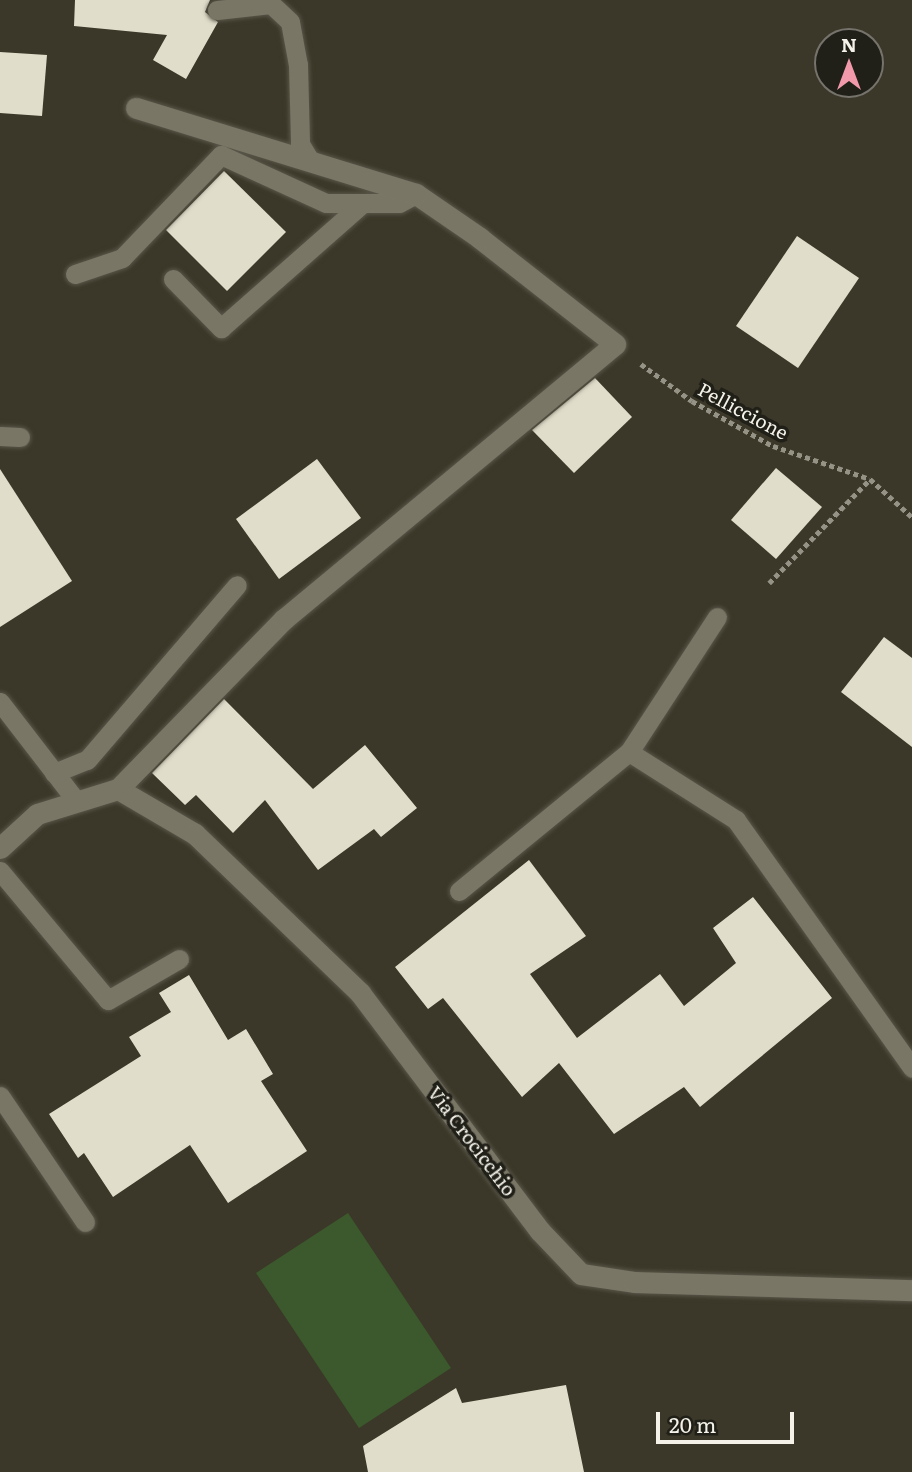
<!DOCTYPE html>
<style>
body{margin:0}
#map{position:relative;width:912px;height:1472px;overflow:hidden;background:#3b3829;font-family:Literata,serif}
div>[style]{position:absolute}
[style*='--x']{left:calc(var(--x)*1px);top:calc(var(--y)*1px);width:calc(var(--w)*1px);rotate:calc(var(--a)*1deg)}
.green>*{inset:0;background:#3b592c}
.building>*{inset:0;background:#e1ddcb}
.path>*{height:4.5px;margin-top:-2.25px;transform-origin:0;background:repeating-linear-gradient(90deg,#959286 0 5px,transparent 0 8.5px)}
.roads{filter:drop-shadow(0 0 2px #595649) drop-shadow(0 0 2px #595649)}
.service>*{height:19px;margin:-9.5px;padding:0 9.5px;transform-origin:9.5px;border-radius:9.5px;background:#7a7666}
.minor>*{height:21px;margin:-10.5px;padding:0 10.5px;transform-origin:10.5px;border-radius:10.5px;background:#7a7666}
span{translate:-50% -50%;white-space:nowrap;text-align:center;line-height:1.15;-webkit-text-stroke:7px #201f18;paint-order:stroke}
.street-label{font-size:19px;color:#f4f2e9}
.north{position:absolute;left:814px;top:28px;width:70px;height:70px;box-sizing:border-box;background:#201f18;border:2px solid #75736c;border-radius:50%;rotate:0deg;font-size:19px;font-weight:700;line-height:28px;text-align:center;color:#f4f2e9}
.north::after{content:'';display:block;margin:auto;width:24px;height:32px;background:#f29aac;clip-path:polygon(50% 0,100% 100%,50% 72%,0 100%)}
.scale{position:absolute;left:656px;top:1412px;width:138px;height:32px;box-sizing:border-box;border:4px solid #f4f2e9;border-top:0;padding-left:9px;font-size:21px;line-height:24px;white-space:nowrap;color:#f4f2e9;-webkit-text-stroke:5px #201f18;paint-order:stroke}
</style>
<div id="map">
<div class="green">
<div style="clip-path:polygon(348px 1213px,451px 1368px,359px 1428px,256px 1273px)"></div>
</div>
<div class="building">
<div style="clip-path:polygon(75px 0,210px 0,205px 12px,218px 22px,186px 79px,153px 60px,167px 35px,74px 26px)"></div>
<div style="clip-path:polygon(0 52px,47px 55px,42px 116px,0 113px)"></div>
<div style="clip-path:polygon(224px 171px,286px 232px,227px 291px,166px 230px)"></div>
<div style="clip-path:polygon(797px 236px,859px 278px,798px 368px,736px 326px)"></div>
<div style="clip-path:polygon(595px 378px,632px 417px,574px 473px,532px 430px)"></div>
<div style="clip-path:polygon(317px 459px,361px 518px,279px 579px,236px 519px)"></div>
<div style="clip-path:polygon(776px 468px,822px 507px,776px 559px,731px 520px)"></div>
<div style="clip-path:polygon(0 469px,72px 581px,0 627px)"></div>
<div style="clip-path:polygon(884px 637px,912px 658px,912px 747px,841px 692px)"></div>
<div style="clip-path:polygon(224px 699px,313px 789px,365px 745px,417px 808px,381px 837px,374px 829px,318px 870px,265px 800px,233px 833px,196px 795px,185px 805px,152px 773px)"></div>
<div style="clip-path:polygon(529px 860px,586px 936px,530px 974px,577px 1038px,660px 974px,684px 1006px,736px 963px,713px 928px,753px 897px,832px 998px,700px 1107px,684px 1087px,614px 1134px,559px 1063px,522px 1097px,443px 998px,428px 1009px,395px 967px)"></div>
<div style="clip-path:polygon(189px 975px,228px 1040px,246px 1029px,273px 1074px,261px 1081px,307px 1151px,228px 1203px,190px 1145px,113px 1197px,84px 1153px,78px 1158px,49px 1114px,141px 1056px,129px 1037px,171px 1012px,159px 993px)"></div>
<div style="clip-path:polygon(566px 1385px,584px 1472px,368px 1472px,363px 1446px,456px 1388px,462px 1403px)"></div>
</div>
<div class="path">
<div style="--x:641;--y:364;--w:63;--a:36"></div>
<div style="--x:692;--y:401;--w:93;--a:29.1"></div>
<div style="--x:773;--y:446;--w:102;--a:18.8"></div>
<div style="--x:870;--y:479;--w:57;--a:42.1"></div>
<div style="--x:769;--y:583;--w:145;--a:-45.8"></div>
</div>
<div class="roads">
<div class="service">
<div style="--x:217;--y:10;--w:54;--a:-6.3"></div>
<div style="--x:271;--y:4;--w:26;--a:43"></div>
<div style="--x:290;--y:22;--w:44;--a:79.5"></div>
<div style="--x:298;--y:65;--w:79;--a:88.5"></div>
<div style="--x:300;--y:144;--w:21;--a:59"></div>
<div style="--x:75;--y:274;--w:50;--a:-18.8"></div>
<div style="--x:122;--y:258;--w:143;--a:-46.1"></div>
<div style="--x:221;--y:155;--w:115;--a:24.6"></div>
<div style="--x:326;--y:203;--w:73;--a:0"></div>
<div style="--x:399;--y:203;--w:19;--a:-28"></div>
<div style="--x:173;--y:279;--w:69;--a:45.6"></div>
<div style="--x:221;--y:328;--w:189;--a:-41.4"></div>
<div style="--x:0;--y:436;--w:20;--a:3"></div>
<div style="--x:0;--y:702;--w:126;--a:52.4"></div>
<div style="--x:629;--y:752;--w:161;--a:-56.9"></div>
<div style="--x:54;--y:773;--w:35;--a:-22"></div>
<div style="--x:87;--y:760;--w:230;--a:-49.4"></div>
<div style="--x:0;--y:871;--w:168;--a:50.1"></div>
<div style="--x:108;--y:1000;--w:82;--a:-30"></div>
<div style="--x:459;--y:891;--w:220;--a:-39.3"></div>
<div style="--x:629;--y:752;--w:127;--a:32.4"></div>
<div style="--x:736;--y:820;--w:304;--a:54.6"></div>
<div style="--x:0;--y:1096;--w:152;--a:56"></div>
</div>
<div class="minor">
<div style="--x:118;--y:789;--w:89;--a:30.3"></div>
<div style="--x:195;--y:834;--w:229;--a:43.9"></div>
<div style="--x:360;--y:993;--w:298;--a:52.9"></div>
<div style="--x:540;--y:1231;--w:59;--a:46.4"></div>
<div style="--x:581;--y:1274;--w:55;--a:8.4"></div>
<div style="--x:635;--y:1282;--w:277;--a:1.7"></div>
<div style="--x:0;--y:848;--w:50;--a:-42.6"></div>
<div style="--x:37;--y:814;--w:85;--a:-17.2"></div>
<div style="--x:118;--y:789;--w:238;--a:-45.7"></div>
<div style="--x:284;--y:619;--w:430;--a:-39.7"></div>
<div style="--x:615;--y:344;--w:172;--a:-141.9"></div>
<div style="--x:480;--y:238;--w:78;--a:-145.5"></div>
<div style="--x:416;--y:194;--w:293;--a:-162.9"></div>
</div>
</div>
<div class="street-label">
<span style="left:743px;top:411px;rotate:28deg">Pelliccione</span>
<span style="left:472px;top:1141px;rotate:53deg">Via Crocicchio</span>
</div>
<div class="north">N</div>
<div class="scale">20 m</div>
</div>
